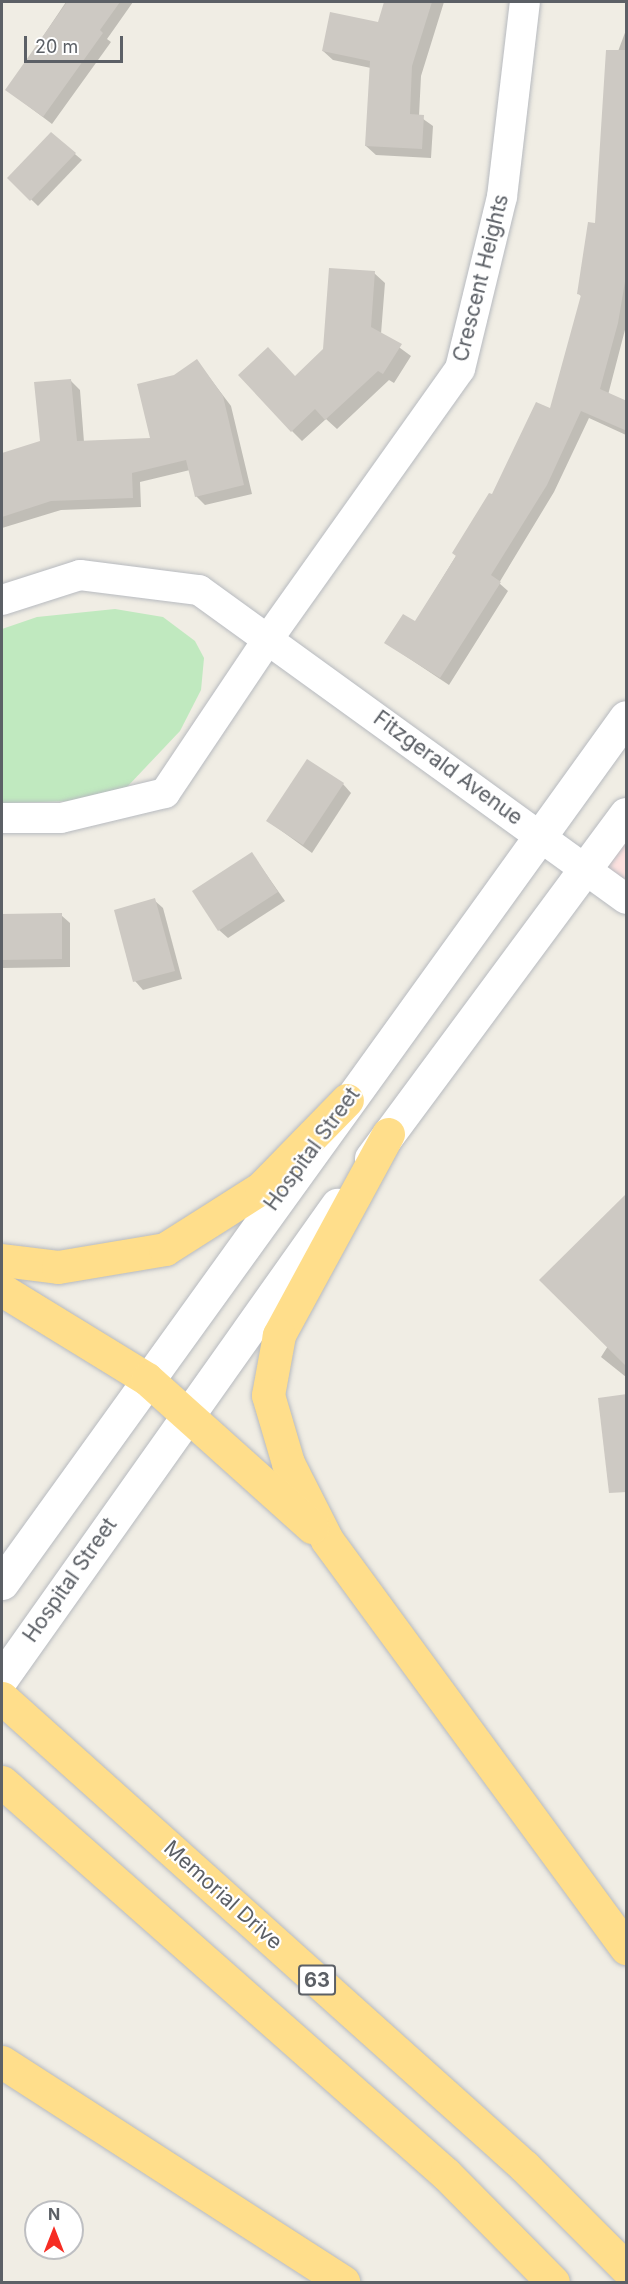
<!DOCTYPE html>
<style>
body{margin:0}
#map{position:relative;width:628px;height:2284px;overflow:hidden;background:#f0ede4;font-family:Inter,sans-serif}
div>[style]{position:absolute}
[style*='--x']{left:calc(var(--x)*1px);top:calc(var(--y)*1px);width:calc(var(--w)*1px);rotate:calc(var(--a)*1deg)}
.medical>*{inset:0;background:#fde1df}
.green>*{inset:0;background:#c0e9bf}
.shadow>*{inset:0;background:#0003}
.building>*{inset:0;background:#cdc9c3}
.roads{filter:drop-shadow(0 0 2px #b7babf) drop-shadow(0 0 2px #b7babf)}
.minor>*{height:30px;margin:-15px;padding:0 15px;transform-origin:15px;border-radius:15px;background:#fff}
.secondary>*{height:33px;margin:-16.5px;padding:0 16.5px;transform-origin:16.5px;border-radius:16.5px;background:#fff}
.motorway>*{height:33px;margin:-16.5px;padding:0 16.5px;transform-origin:16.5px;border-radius:16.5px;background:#ffde8b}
span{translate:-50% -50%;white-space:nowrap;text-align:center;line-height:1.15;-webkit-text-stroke:4.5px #fff;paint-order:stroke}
.shield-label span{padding:2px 4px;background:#fff;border:2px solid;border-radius:4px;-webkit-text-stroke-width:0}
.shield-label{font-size:20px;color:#5c6066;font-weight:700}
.street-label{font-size:21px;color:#5c6066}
.frame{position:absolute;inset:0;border:3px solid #5c6066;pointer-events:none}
.north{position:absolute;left:24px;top:2200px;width:60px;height:60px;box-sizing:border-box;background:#fff;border:2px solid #bebfc2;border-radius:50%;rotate:0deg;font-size:16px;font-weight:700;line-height:24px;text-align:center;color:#5c6066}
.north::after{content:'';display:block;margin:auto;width:21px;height:27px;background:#f62d24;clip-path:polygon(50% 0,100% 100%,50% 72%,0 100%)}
.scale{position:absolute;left:24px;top:36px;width:99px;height:27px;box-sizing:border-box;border:3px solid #5c6066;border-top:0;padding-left:8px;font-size:18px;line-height:21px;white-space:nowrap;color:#5c6066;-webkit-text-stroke:4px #fff;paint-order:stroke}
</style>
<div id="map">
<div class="medical">
<div style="clip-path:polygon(626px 814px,626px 899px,587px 870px)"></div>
</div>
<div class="green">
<div style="clip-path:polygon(115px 609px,163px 617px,195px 641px,204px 658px,201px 690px,180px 731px,127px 787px,76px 801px,2px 803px,2px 629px,37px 617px)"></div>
</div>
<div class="shadow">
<div style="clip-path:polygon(66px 2px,133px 2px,107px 39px,111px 42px,52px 124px,7px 90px)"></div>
<div style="clip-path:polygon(386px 2px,444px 2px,421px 76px,419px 116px,433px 126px,431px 158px,376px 155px,366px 146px,371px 68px,333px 60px,323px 51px,379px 24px)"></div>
<div style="clip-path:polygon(626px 30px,626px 326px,608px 395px,626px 403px,626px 435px,589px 418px,554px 492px,499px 583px,508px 591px,449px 685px,386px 643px,415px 623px,492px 497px,551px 410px,582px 297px,579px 294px,596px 224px,605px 86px)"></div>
<div style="clip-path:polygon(51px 134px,82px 160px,38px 206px,9px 178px)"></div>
<div style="clip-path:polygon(374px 273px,385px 283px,381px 334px,411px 356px,394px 383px,389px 380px,337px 429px,326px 419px,302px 441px,292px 431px,295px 377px,325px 350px)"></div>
<div style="clip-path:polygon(197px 361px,231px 406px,252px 494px,205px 505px,196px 496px,190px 470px,140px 482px,141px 507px,61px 510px,2px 528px,2px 455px,41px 442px,71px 381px,80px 390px,84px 442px,152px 440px,175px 377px)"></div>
<div style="clip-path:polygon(343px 784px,351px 793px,312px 853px,268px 821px)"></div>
<div style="clip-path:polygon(252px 854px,285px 901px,228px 938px,219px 930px)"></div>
<div style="clip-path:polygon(154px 900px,163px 908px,182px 979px,143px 990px,135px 981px)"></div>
<div style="clip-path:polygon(2px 915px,61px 915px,70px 923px,70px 967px,2px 968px)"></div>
<div style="clip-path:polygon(626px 1206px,626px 1377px,601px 1357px,608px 1346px)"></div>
</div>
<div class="building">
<div style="clip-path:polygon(67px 2px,120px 2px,100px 30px,103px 33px,43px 117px,5px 90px)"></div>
<div style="clip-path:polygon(384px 2px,432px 2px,412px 66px,410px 114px,424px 115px,422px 149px,365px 146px,370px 61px,322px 51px,330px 12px,378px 22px)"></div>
<div style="clip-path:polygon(606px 50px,627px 50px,627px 270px,618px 323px,600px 389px,627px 401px,627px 431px,581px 411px,547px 485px,491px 575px,501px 582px,440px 678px,384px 643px,403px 614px,415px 621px,456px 556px,452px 553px,489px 493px,492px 494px,536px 402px,550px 408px,581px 295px,577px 294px,588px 222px,595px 223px)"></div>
<div style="clip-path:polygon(51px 132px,76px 153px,30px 201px,7px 178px)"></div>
<div style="clip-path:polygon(329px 268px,375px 271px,371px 327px,402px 344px,383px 374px,378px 371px,325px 420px,315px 409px,291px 432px,238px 375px,268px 347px,295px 376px,323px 349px)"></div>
<div style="clip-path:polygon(197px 359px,223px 396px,244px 485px,195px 497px,186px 460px,132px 473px,133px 498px,51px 501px,2px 517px,2px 453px,40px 441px,34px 382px,71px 379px,77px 441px,150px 438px,137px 384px,174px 375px)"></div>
<div style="clip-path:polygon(307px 759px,344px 783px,303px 845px,266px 821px)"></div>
<div style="clip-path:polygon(252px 852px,278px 892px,218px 931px,192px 891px)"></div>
<div style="clip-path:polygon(155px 898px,175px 971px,133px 982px,114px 910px)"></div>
<div style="clip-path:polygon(62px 913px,62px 959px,2px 960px,2px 914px)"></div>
<div style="clip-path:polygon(627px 1193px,627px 1367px,539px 1280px)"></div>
<div style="clip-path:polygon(627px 1394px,627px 1492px,609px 1493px,598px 1398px)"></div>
</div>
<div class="roads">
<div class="minor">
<div style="--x:2;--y:600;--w:82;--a:-17.8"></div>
<div style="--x:80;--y:575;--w:120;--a:7.2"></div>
<div style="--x:199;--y:590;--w:527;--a:35.89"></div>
<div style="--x:2;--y:818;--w:59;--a:0"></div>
<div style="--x:61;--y:818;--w:107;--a:-13.5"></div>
<div style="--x:165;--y:793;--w:185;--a:-56.2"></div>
<div style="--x:268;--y:639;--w:331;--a:-54.6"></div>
<div style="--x:460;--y:369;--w:177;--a:-76.3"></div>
<div style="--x:502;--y:197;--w:196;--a:-83.3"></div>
</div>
<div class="secondary">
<div style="--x:371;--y:1158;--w:428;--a:-53.5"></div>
<div style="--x:2;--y:1583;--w:1067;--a:-54.23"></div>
<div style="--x:2;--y:1678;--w:580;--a:-54.69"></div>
</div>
<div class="motorway">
<div style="--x:388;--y:1134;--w:229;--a:118.5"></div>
<div style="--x:279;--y:1335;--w:61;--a:100.4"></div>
<div style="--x:268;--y:1395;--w:71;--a:73.6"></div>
<div style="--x:288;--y:1463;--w:86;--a:63.1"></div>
<div style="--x:327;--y:1540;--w:506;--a:53.76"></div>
<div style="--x:2;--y:1260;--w:56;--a:7.1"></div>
<div style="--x:58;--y:1267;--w:109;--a:-9.5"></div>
<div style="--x:165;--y:1249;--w:114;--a:-32.4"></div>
<div style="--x:261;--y:1188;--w:123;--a:-45.7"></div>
<div style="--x:2;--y:1290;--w:170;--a:31.5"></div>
<div style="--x:147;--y:1379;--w:222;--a:41.9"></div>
<div style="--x:2;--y:1698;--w:701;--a:41.88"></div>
<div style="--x:524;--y:2166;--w:144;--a:45"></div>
<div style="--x:2;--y:1782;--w:592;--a:41.44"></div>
<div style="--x:446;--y:2174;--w:152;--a:45.3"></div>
<div style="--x:2;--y:2062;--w:406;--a:32.8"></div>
</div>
</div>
<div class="shield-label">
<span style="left:317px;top:1980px">63</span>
</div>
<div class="street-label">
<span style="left:481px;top:278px;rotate:-76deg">Crescent Heights</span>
<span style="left:448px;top:768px;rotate:36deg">Fitzgerald Avenue</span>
<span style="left:312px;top:1149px;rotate:-54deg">Hospital Street</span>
<span style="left:70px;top:1580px;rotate:-55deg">Hospital Street</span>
<span style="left:223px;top:1895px;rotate:42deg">Memorial Drive</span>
</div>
<div class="frame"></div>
<div class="north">N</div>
<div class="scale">20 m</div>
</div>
